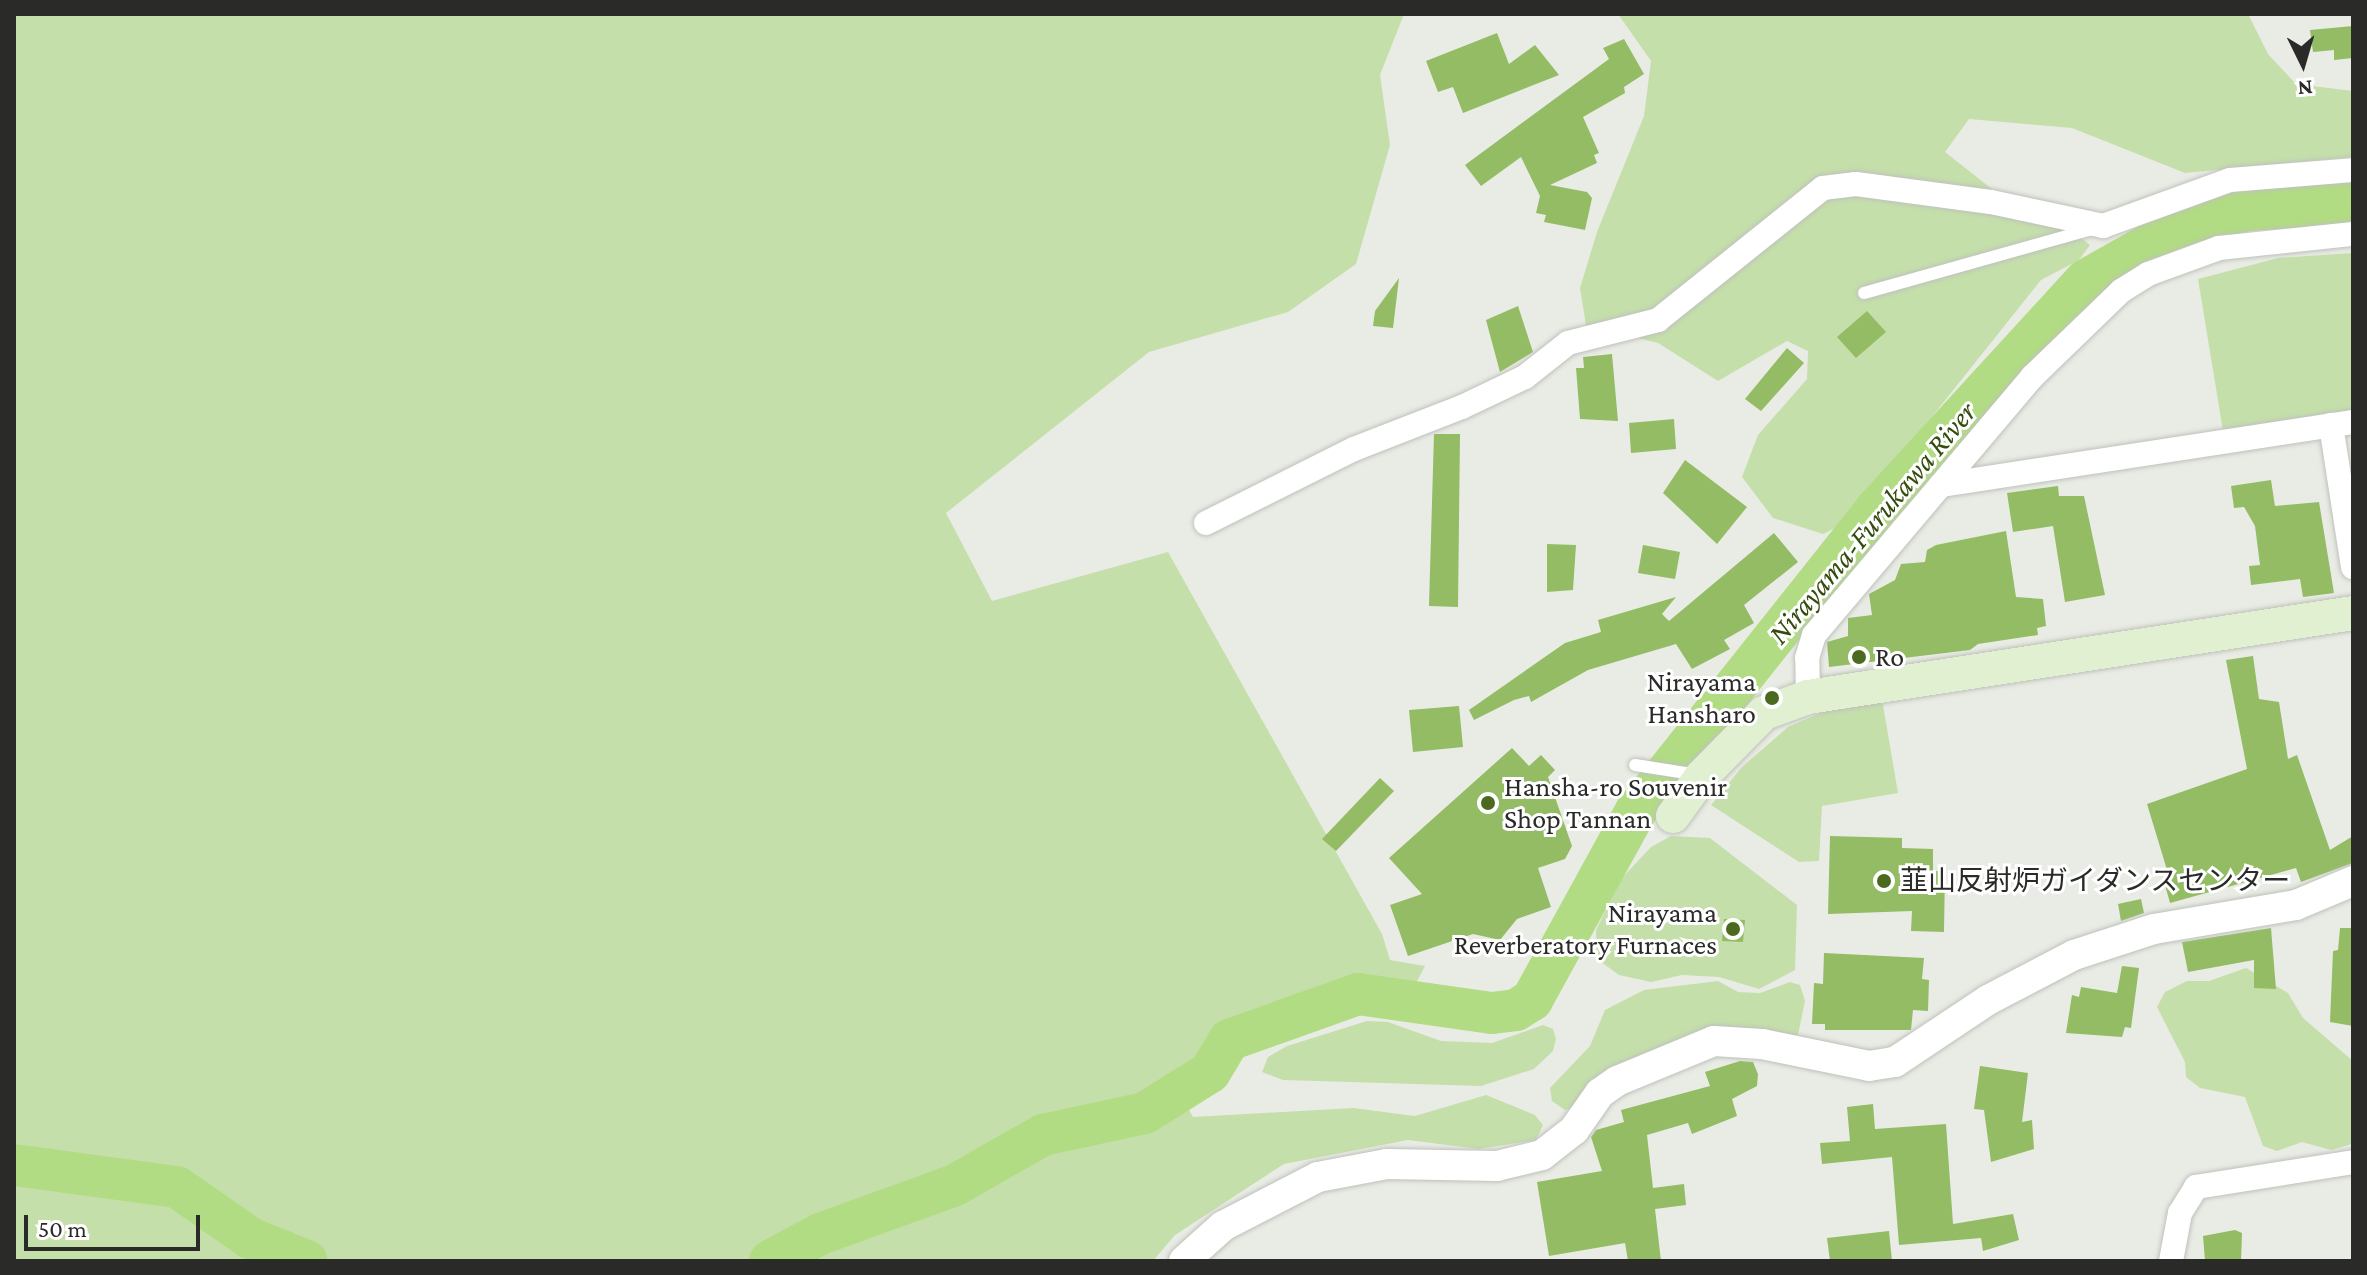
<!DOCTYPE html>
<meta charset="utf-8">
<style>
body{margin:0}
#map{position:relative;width:2367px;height:1275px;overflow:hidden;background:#e9ece5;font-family:"Crimson Pro","Noto Sans JP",serif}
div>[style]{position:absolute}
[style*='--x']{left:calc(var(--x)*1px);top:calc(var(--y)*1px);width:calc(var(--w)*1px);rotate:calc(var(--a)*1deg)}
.green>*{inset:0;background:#c5dfab}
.river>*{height:42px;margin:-21px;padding:0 21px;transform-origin:21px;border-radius:21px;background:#b2dc83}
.building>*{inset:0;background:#93bc64}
.roads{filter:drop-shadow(0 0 2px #bec2bb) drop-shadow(0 0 2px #bec2bb)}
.service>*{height:12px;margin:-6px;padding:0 6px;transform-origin:6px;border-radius:6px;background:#fff}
.minor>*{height:24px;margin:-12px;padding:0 12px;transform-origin:12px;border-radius:12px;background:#fff}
.tertiary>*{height:30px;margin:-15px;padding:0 15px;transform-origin:15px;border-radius:15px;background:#fff}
.secondary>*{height:34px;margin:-17px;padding:0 17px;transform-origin:17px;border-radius:17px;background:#e2f0d2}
.dots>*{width:22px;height:22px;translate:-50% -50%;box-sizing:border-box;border:4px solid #fff;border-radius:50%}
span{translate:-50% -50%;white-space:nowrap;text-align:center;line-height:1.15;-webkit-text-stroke:6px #fff;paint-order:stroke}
.poi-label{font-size:28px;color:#2a2b29}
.left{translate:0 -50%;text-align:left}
.right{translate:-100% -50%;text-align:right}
.water-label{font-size:30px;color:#344d0e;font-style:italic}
.frame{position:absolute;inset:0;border:16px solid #2a2b29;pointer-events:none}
.north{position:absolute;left:2263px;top:24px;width:80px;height:80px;-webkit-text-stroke:6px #fff;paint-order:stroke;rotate:175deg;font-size:22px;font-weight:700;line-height:32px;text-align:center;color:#2a2b29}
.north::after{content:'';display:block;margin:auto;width:28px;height:36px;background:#2a2b29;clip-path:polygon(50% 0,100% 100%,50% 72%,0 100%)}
.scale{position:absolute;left:24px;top:1215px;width:176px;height:36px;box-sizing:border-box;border:4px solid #2a2b29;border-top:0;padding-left:10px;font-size:24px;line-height:28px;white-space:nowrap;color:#2a2b29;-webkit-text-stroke:6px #fff;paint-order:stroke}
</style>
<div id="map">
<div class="green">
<div style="clip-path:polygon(14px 14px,1404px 14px,1380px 75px,1390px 145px,1356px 264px,1288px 312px,1149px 352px,946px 513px,992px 601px,1168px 552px,1382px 934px,1390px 960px,1425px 966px,1416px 983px,1349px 985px,1225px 1029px,1174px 1083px,1193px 1117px,1353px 1108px,1415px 1116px,1486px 1095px,1535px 1115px,1543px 1125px,1536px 1140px,1479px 1149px,1408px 1140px,1284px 1164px,1175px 1235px,1153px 1261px,14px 1261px)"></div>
<div style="clip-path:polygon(1618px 14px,2248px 14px,2268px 54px,2296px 84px,2353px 91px,2353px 157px,2185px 173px,2072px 128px,1969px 119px,1945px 152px,1992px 189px,2057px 219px,2090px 245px,2079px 260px,2041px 280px,1848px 522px,1823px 534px,1773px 518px,1742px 477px,1758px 435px,1807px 379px,1808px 351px,1787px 341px,1718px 381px,1658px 343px,1586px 325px,1580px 288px,1597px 232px,1644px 116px,1651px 61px)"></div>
<div style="clip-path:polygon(2353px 253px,2353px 411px,2223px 431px,2198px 279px,2278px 258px)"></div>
<div style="clip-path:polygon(1882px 699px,1898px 793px,1822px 806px,1819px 861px,1799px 862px,1711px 805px,1742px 767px,1788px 727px,1832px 708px)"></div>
<div style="clip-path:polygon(1671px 836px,1710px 838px,1797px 905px,1795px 970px,1759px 989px,1719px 977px,1682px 975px,1651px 982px,1619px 975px,1597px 959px,1596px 930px,1621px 879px,1651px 847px)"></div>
<div style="clip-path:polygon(2246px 968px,2288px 993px,2303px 1018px,2353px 1061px,2352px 1144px,2331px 1150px,2302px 1142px,2277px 1151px,2263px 1146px,2245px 1097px,2200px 1088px,2186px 1077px,2185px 1062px,2157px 1007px,2165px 992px,2187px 981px,2209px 981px)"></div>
<div style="clip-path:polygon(1718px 981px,1738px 992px,1760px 993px,1790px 982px,1800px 985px,1805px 1001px,1798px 1035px,1669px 1044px,1603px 1072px,1589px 1082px,1572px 1108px,1565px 1110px,1552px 1101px,1550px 1088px,1590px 1046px,1605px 1010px,1644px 990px)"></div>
<div style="clip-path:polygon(1367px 1021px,1388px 1022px,1441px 1041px,1492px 1043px,1543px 1025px,1553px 1029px,1556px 1039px,1553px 1051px,1534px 1069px,1481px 1086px,1283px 1080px,1262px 1072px,1268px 1057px,1287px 1046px)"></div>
</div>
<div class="river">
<div style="--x:14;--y:1165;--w:164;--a:7.7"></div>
<div style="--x:177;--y:1187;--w:89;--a:34.9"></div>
<div style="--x:250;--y:1238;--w:61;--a:22"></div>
<div style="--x:770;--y:1261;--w:57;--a:-28.4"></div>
<div style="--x:820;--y:1234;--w:144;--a:-19.9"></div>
<div style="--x:955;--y:1185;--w:101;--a:-29.6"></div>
<div style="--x:1043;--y:1135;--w:104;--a:-12.2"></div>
<div style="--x:1145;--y:1113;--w:77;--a:-32.2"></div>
<div style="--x:1210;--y:1072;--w:37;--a:-59"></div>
<div style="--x:1229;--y:1040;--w:137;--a:-19.6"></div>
<div style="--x:1358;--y:994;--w:135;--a:8.1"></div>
<div style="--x:1492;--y:1013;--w:24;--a:-7"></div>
<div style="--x:1516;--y:1010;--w:19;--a:-32"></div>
<div style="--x:1532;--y:1000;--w:216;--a:-61.2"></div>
<div style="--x:1636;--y:811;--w:386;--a:-51.5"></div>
<div style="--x:1876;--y:509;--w:311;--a:-47.5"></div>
<div style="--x:2086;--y:280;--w:95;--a:-29.5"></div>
<div style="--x:2169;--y:233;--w:45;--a:-18"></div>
<div style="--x:2212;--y:219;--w:38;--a:-14"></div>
<div style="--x:2249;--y:210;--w:104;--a:-3.9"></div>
</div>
<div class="building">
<div style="clip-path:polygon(2353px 26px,2353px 58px,2334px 60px,2334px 50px,2313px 52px,2310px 30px)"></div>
<div style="clip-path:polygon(1497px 33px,1509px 64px,1535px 45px,1559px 75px,1463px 113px,1453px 87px,1438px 92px,1426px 61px)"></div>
<div style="clip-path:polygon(1624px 39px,1644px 74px,1624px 87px,1625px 93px,1583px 117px,1599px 153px,1594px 155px,1597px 163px,1550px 185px,1587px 192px,1592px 198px,1585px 230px,1544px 222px,1546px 215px,1536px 213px,1540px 196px,1521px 157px,1481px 186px,1465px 165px,1609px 59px,1603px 48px)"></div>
<div style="clip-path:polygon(1399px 278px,1393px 328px,1373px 326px,1375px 311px)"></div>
<div style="clip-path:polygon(1518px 306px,1533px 352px,1500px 372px,1486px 320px)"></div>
<div style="clip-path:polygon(1867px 311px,1886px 332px,1856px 358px,1837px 337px)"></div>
<div style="clip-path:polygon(1787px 348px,1804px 363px,1761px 411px,1745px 399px)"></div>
<div style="clip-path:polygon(1612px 354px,1618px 421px,1580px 419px,1576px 368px,1584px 368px,1583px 357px)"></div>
<div style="clip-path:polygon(1674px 419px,1676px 449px,1631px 453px,1629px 423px)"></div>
<div style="clip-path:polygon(1434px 434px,1460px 434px,1458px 607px,1429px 606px)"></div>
<div style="clip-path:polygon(1685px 460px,1747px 507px,1717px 544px,1663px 493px)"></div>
<div style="clip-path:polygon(2271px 480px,2275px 506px,2319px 502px,2334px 593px,2303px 597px,2300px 579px,2251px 585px,2249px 566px,2260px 565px,2255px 526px,2244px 507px,2234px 508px,2231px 486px)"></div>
<div style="clip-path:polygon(2058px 486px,2059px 496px,2084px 496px,2105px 595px,2065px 602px,2053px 526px,2013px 532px,2007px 493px)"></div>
<div style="clip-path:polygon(2006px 531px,2016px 597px,2043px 599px,2046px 626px,2037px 628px,2038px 635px,1978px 644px,1970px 650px,1829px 667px,1827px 642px,1848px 636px,1848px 618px,1872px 615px,1869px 594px,1895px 580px,1901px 564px,1925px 562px,1927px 550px,1936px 545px)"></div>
<div style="clip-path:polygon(1774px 533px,1798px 562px,1744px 605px,1754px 623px,1724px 640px,1730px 649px,1692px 669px,1676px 644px,1588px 670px,1531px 702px,1529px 696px,1514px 700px,1474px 720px,1469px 710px,1565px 643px,1601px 632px,1598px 620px,1676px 597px,1662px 614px,1669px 621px)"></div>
<div style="clip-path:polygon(1547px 544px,1576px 545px,1573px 590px,1547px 592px)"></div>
<div style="clip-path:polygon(1643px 545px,1680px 552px,1675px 579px,1638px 573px)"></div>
<div style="clip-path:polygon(2253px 656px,2259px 699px,2279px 702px,2288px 759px,2297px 755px,2330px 850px,2353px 836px,2353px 863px,2301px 882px,2296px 868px,2170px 903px,2165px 885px,2171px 883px,2147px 804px,2247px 769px,2226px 660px)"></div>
<div style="clip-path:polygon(1459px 706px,1463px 747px,1413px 752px,1409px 710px)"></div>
<div style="clip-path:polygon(1512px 748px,1529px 766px,1541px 755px,1555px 770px,1548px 777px,1572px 846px,1565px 859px,1538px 868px,1551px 907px,1517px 919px,1500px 940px,1473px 934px,1408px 956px,1390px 905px,1422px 894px,1389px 858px)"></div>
<div style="clip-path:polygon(1380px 778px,1394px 791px,1336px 851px,1322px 839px)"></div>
<div style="clip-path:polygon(1830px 836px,1902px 838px,1902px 848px,1933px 849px,1933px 871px,1945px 871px,1944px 932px,1911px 931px,1912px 911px,1828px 914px)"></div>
<div style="clip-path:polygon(2141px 899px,2144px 913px,2121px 921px,2118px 904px)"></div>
<div style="clip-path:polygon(1724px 919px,1745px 920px,1743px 942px,1722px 941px)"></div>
<div style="clip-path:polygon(2271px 928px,2276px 989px,2254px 988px,2254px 960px,2188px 972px,2182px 942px)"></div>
<div style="clip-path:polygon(2340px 928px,2353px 928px,2353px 1026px,2330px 1022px,2333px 951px,2338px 950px)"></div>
<div style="clip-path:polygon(1824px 953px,1924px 958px,1922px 979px,1929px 980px,1928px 1011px,1913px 1010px,1911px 1030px,1825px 1030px,1825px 1024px,1812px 1024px,1814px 983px,1823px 984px)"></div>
<div style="clip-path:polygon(2122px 966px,2139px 968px,2131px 1028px,2125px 1027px,2122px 1037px,2066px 1033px,2072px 995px,2079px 997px,2081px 987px,2117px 993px)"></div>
<div style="clip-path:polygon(1740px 1061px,1753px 1062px,1758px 1074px,1757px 1086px,1732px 1099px,1737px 1116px,1692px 1134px,1688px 1123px,1647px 1135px,1653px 1188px,1684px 1184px,1686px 1205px,1655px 1209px,1661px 1261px,1628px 1261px,1625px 1243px,1549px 1256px,1537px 1182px,1602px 1171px,1591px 1137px,1596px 1130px,1624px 1122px,1621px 1110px,1710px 1086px,1705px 1072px)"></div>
<div style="clip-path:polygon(1980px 1066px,2028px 1073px,2022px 1122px,2032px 1120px,2034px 1149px,1991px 1162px,1984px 1110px,1974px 1109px)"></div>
<div style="clip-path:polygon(1873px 1104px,1875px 1129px,1946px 1124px,1953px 1224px,2013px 1214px,2019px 1240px,1983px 1251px,1981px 1238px,1899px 1245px,1892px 1157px,1822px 1164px,1820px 1143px,1850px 1141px,1847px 1107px)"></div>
<div style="clip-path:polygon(2235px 1230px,2242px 1233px,2241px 1261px,2205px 1261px,2203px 1236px)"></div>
<div style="clip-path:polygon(1889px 1231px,1892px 1261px,1830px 1261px,1827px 1238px)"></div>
</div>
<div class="roads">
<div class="service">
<div style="--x:1864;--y:293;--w:241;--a:-15.7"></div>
<div style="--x:1635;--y:765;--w:65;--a:8.9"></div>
</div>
<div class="minor">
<div style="--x:2331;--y:425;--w:144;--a:81.2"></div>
<div style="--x:1941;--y:485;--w:417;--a:-8.7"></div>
<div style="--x:1206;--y:523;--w:165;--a:-26.6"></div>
<div style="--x:1354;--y:449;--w:116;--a:-21.3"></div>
<div style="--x:1462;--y:407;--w:70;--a:-25.5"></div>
<div style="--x:1525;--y:377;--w:55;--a:-38.3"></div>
<div style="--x:1568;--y:343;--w:93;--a:-14.3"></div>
<div style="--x:1658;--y:320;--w:211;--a:-38.7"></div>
<div style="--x:1823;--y:188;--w:33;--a:-7"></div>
<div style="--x:1856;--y:184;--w:136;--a:7.6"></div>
<div style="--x:1991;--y:202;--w:115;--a:12.1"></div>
<div style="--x:2103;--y:226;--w:135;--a:-19.9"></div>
<div style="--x:2230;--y:180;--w:123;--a:-4.6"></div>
<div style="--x:1808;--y:697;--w:39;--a:-91"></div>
<div style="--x:1807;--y:658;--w:24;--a:-73"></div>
<div style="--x:1814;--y:635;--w:338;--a:-49.8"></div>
<div style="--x:2032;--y:377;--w:124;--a:-44"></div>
<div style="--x:2121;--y:291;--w:32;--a:-32"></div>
<div style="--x:2148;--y:274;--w:76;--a:-20.1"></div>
<div style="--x:2219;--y:248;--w:135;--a:-6"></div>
<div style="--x:2171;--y:1261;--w:49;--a:-79.4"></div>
<div style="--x:2180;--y:1213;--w:31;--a:-58"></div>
<div style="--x:2196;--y:1187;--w:159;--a:-9"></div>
</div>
<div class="tertiary">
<div style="--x:1184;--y:1261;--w:52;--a:-41.9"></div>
<div style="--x:1223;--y:1226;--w:107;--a:-27.3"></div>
<div style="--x:1318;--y:1177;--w:70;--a:-10.7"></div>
<div style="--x:1387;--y:1164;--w:110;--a:1"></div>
<div style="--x:1497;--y:1166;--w:46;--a:-13.7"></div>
<div style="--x:1542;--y:1155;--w:41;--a:-38"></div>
<div style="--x:1574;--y:1130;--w:45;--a:-54.9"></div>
<div style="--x:1600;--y:1093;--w:21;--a:-35"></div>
<div style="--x:1617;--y:1081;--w:105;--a:-22.4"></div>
<div style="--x:1714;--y:1041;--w:48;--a:3.6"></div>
<div style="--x:1762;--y:1044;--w:109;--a:11.6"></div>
<div style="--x:1869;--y:1066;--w:26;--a:-9"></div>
<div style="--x:1895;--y:1062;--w:112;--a:-33.7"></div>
<div style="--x:1988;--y:1000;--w:97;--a:-27.6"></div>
<div style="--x:2074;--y:955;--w:84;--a:-18"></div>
<div style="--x:2154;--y:929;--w:144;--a:-9.6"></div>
<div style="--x:2296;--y:905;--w:62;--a:-22.8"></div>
</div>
<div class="secondary">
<div style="--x:1673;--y:816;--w:49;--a:-54.1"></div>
<div style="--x:1702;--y:776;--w:88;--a:-45.5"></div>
<div style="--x:1764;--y:713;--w:47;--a:-20"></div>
<div style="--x:1808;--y:697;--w:551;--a:-8.76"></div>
</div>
</div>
<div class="dots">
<div style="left:1859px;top:657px;background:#4b6a20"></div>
<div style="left:1772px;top:698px;background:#4b6a20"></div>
<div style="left:1488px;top:803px;background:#4b6a20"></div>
<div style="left:1884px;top:881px;background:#4b6a20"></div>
<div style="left:1733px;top:929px;background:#4b6a20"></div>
</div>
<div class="poi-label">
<span class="left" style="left:1875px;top:657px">Ro</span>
<span class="right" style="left:1756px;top:698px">Nirayama<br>Hansharo</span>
<span class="left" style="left:1504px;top:803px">Hansha-ro Souvenir<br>Shop Tannan</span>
<span class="left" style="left:1900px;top:881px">韮山反射炉ガイダンスセンター</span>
<span class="right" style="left:1717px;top:929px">Nirayama<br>Reverberatory Furnaces</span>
</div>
<div class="water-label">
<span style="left:1872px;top:523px;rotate:-50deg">Nirayama-Furukawa River</span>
</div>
<div class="frame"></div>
<div class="north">N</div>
<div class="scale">50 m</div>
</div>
